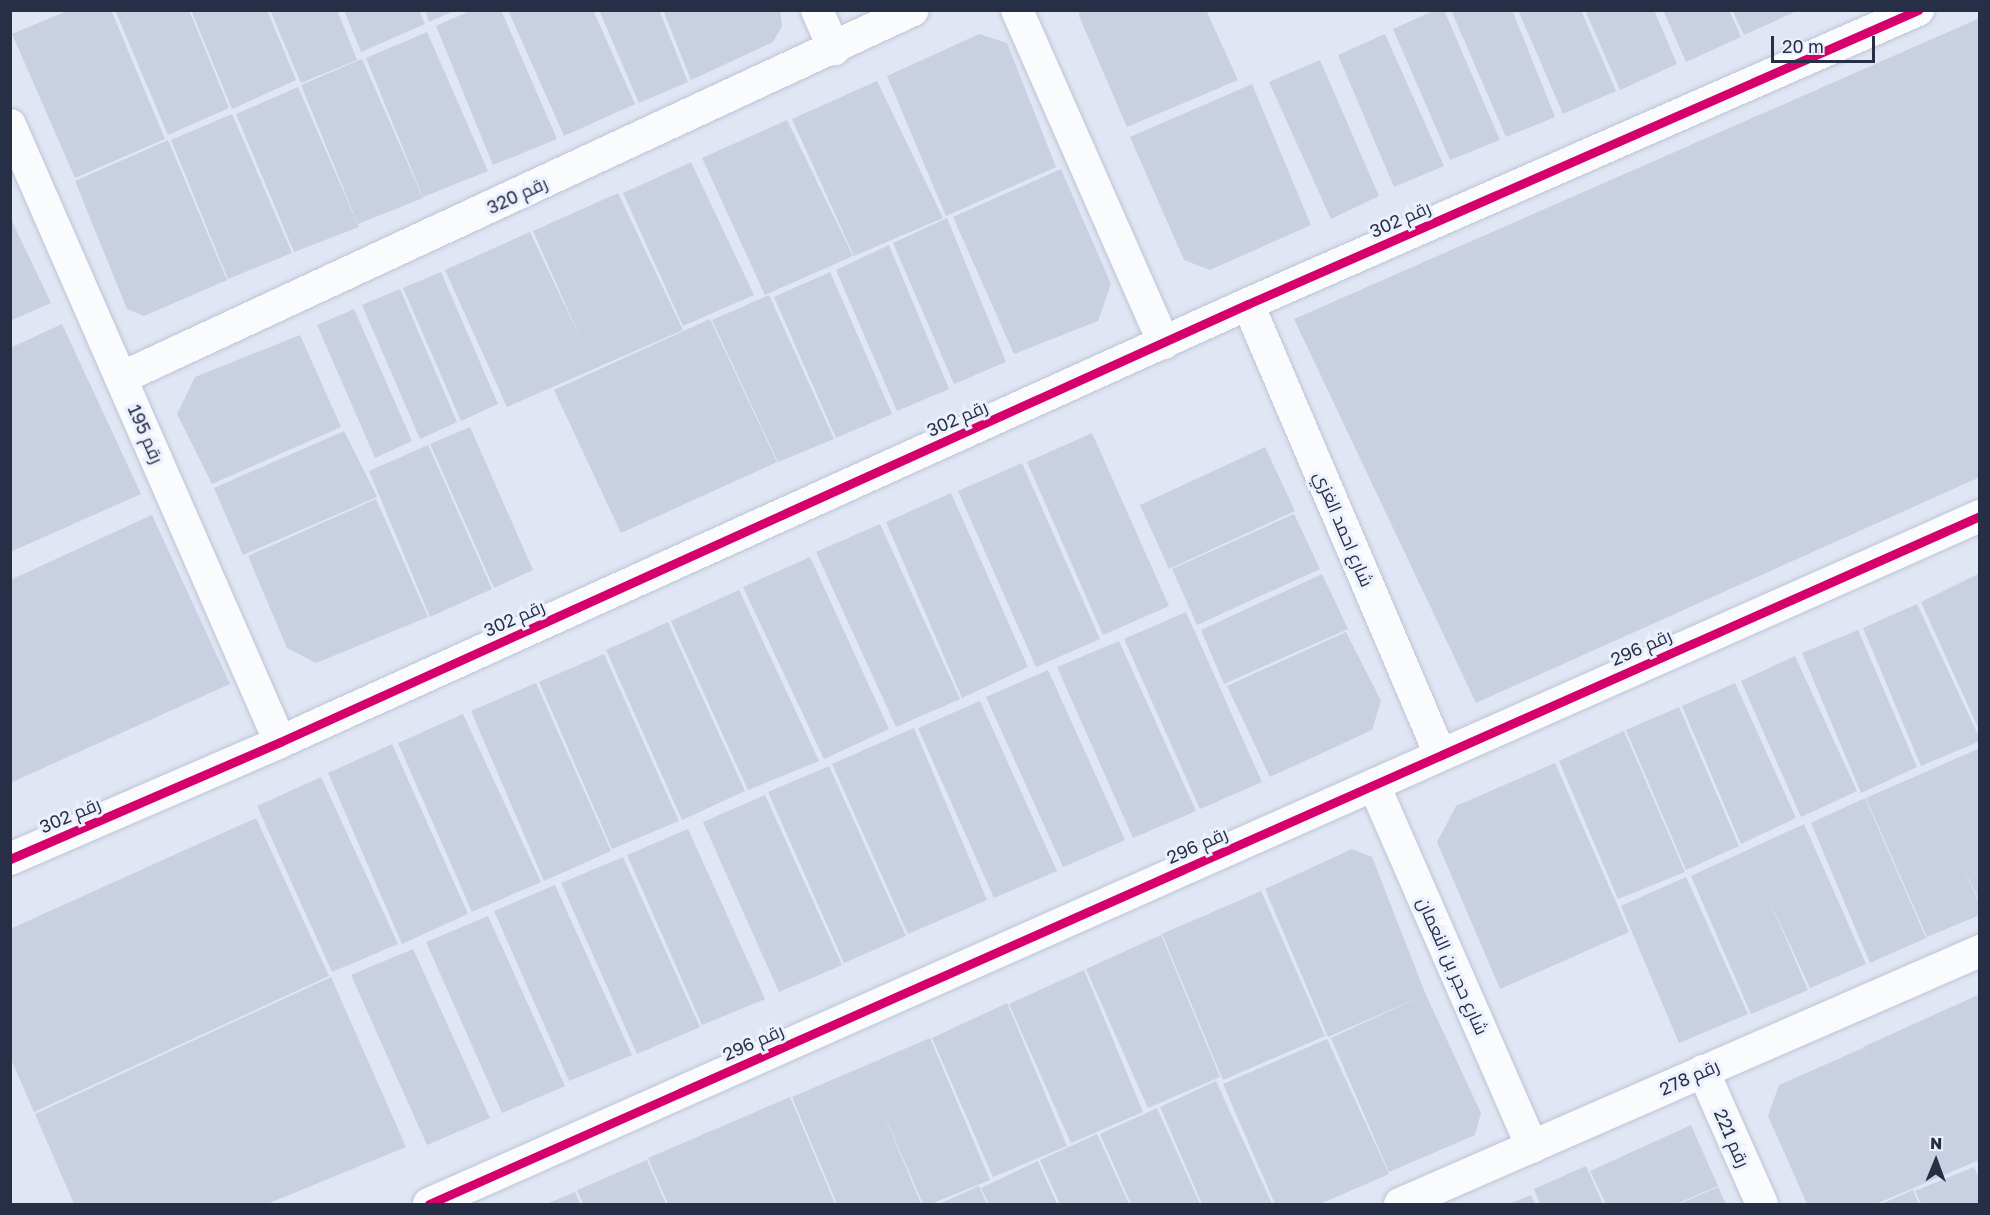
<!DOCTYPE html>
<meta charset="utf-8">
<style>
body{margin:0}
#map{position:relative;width:1990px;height:1215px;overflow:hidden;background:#e1e6f4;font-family:"Golos Text",Cairo,sans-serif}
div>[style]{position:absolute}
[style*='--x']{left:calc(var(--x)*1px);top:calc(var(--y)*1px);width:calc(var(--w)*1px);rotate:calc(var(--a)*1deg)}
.building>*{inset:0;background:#c9d0e2}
.roads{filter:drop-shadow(0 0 2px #bdc4d6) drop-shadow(0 0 2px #bdc4d6)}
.street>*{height:32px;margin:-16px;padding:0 16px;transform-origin:16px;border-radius:16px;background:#fafbfd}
.cycleway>*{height:9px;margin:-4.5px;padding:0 4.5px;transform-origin:4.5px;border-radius:4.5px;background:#d6006c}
span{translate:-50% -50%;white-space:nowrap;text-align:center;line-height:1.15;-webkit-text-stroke:6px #ebf0fc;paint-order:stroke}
.street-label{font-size:18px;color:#272f47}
.frame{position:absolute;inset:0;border:12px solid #272f47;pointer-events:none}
.north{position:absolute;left:1906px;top:1131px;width:60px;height:60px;-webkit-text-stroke:4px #ebf0fc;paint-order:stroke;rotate:1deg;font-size:16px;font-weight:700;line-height:24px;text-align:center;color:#272f47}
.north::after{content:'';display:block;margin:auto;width:21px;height:27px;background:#272f47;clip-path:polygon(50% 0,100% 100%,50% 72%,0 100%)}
.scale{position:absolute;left:1771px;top:36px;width:104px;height:27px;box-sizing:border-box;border:3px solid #272f47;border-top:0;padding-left:8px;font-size:18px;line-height:21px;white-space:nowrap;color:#272f47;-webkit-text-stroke:4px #ebf0fc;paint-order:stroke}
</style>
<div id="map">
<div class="building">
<div style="clip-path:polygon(69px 10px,111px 10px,165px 139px,75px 178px,12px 34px)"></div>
<div style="clip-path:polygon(115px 10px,189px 10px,229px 108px,168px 135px)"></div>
<div style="clip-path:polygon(191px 10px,267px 10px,296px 80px,232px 109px)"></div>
<div style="clip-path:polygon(270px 10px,337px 10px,357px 60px,301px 83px)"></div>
<div style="clip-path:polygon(344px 10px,419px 10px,425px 24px,361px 52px)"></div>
<div style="clip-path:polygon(425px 10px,456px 10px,429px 22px)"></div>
<div style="clip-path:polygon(472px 10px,501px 10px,557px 139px,493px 165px,436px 26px)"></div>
<div style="clip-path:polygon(508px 10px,593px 10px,635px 104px,564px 136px)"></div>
<div style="clip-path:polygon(599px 10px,659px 10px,688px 82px,639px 103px)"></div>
<div style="clip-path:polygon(663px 10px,780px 10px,782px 26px,773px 42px,691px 80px)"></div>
<div style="clip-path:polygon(1080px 10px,1206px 10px,1238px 80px,1127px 127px,1079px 16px)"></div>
<div style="clip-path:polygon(1435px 10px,1444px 10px,1500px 140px,1450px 160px,1393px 29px)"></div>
<div style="clip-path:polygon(1451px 10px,1512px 10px,1555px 117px,1506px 137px)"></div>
<div style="clip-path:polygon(1518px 10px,1581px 10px,1616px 91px,1563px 114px)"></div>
<div style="clip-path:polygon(1585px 10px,1654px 10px,1677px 64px,1620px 90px)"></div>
<div style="clip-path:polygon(1663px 10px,1729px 10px,1741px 37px,1686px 62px)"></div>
<div style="clip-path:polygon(1732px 10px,1799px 10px,1744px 35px)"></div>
<div style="clip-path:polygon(1980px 18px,1980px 477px,1476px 703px,1294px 319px)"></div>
<div style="clip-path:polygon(427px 32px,488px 171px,423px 197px,366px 58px)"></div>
<div style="clip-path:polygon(979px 34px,1007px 43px,1056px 167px,946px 216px,887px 76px)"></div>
<div style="clip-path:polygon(1385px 34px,1444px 166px,1394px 187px,1338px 55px)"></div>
<div style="clip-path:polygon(362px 59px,423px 198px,358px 224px,301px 85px)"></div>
<div style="clip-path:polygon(1320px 60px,1379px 196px,1331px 219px,1269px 82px)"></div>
<div style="clip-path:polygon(877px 81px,943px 218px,854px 256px,792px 119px)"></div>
<div style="clip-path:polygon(1252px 84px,1311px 225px,1210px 270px,1184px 260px,1130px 137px)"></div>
<div style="clip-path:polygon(298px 87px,359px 227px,294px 252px,236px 114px)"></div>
<div style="clip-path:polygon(232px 114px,292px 253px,228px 279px,171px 140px)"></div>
<div style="clip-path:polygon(787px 120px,853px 256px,765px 295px,702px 158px)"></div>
<div style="clip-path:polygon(168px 140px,227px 280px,144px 316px,127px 309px,75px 181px)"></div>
<div style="clip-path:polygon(691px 162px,754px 295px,683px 326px,623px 193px)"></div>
<div style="clip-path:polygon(1061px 169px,1111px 284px,1098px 321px,1014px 354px,953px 217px)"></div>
<div style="clip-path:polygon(618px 193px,683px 330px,507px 407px,445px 270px,530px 232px,583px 344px,533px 231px)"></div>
<div style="clip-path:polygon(10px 217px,51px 303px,10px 321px)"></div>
<div style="clip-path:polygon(947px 218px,1006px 362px,954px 384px,893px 243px)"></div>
<div style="clip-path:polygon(889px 245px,949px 389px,897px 411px,836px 270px)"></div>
<div style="clip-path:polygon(441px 272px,498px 404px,461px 421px,403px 288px)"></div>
<div style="clip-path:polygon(830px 272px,892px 414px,836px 438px,774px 297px)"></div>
<div style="clip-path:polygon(400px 289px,457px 422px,420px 439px,362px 305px)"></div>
<div style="clip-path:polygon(769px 295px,834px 439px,778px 462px,712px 320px)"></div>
<div style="clip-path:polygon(354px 309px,412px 441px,375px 458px,317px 325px)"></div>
<div style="clip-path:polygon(710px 319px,777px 462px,621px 533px,554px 390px)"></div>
<div style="clip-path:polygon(62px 324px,141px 494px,10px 552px,10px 348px)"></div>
<div style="clip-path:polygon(300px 335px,341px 427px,212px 484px,177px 414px,195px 377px)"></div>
<div style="clip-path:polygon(470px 427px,533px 570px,494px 588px,430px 444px)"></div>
<div style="clip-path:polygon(344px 431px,377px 497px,243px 555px,214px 488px)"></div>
<div style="clip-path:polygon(1092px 433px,1169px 606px,1103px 635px,1027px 462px)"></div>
<div style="clip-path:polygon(428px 445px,492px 589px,430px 617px,369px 471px)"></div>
<div style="clip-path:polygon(1265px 447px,1295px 511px,1169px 569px,1140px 505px)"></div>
<div style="clip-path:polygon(1022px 463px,1100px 639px,1036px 667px,958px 491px)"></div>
<div style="clip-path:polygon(951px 493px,1028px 667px,962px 698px,886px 522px)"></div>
<div style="clip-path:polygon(376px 499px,428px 617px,316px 663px,287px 648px,248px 556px)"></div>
<div style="clip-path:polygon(1294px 514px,1320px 569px,1197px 625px,1172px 569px)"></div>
<div style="clip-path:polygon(152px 515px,230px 684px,10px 783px,10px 580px)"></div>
<div style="clip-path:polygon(880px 524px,960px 699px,896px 727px,816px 552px)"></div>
<div style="clip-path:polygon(810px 557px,889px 729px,824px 759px,743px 587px)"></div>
<div style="clip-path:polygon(1322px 574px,1348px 629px,1224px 684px,1201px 630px)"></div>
<div style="clip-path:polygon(1978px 574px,1980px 578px,1980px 732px,1921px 602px)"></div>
<div style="clip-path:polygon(739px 590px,819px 761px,748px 790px,671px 621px)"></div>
<div style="clip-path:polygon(1917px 604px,1980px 739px,1980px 741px,1921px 766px,1863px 628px)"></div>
<div style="clip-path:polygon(1186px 612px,1262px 782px,1200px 809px,1124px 639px)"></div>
<div style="clip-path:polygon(668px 622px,745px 791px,682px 820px,606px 650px)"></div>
<div style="clip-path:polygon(1858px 630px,1917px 767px,1861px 793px,1802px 653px)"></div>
<div style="clip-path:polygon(1346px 632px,1381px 701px,1372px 730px,1270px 777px,1227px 686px)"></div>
<div style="clip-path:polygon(1119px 641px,1196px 811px,1133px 838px,1057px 667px)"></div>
<div style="clip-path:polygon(604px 654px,679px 821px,612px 849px,539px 682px)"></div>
<div style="clip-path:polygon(1795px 656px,1857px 791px,1801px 817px,1741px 681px)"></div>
<div style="clip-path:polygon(1048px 670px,1125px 840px,1063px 867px,986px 697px)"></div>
<div style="clip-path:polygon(536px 683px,611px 851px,544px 881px,471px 711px)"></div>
<div style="clip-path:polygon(1735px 683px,1796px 818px,1741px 844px,1682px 706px)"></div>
<div style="clip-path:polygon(980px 701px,1057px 871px,994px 898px,918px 728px)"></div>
<div style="clip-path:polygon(1679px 707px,1739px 846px,1686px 870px,1626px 730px)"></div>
<div style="clip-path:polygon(463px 714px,541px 882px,472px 912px,398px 743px)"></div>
<div style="clip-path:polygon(914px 728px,987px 900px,908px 934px,832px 764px)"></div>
<div style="clip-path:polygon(1624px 731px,1685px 872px,1618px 899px,1559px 761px)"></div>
<div style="clip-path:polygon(392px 744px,468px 914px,402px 944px,328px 773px)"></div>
<div style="clip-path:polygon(1980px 748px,1980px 902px,1962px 865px,1980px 905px,1980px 915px,1927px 937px,1866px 798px)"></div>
<div style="clip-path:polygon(1555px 763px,1629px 932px,1500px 989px,1437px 842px,1456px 806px)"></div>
<div style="clip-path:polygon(829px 766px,906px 936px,844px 963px,768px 792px)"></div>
<div style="clip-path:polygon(321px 777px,398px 944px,332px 972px,257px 806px)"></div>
<div style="clip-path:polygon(765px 795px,842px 965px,779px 992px,703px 822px)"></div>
<div style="clip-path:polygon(1865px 798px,1926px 938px,1870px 963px,1811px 823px)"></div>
<div style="clip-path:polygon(256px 818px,329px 976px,34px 1112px,10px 1057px,10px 929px)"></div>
<div style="clip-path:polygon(1804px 824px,1866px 964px,1810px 988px,1768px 897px,1808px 990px,1751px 1014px,1691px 876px)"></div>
<div style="clip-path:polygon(688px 829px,765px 999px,702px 1025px,627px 855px)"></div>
<div style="clip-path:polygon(1352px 849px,1372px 857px,1426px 995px,1481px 1113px,1475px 1135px,1389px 1172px,1331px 1038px,1422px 996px,1328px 1037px,1265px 889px)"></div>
<div style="clip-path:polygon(623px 857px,700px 1027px,637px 1054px,561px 883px)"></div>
<div style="clip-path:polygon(1686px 877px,1748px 1014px,1679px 1043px,1621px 906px)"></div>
<div style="clip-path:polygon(555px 885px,632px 1055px,569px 1081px,494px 911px)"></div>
<div style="clip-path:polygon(1261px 891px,1325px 1036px,1223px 1080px,1162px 934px)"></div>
<div style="clip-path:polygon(488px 916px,565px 1086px,502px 1113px,426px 942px)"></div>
<div style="clip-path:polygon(1161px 935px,1220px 1077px,1148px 1108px,1086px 969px)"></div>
<div style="clip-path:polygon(413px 949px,490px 1118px,427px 1145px,351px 975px)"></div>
<div style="clip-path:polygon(1084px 970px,1143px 1112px,1071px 1143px,1009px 1004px)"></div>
<div style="clip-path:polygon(331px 977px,406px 1147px,267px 1204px,74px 1204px,35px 1114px)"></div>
<div style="clip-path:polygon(1978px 995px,1979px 1160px,1876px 1204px,1807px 1204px,1768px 1116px,1779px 1085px,1863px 1048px,1869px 1060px,1863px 1047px)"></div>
<div style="clip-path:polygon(1007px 1003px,1067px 1146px,993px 1177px,932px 1038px)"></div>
<div style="clip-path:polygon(930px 1038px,990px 1180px,931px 1204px,923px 1204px,880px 1105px,921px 1204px,837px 1204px,792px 1097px)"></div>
<div style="clip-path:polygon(1327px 1039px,1389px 1174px,1320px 1204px,1275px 1204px,1223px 1084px)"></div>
<div style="clip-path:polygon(1216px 1081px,1272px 1204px,1202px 1204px,1160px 1107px)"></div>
<div style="clip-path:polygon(790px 1097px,835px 1204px,668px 1204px,648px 1158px)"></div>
<div style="clip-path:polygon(1157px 1108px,1200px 1204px,1131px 1204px,1100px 1134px)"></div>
<div style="clip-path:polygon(1691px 1125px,1718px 1186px,1676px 1204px,1606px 1204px,1590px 1171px)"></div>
<div style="clip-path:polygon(1097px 1134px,1129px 1204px,1060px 1204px,1040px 1160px)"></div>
<div style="clip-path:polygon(647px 1160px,666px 1204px,583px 1204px,577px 1190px)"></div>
<div style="clip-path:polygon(1038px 1161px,1057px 1204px,989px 1204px,981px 1188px)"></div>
<div style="clip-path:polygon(1586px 1166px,1603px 1204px,1540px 1204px,1534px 1189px)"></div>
<div style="clip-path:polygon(1974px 1167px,1980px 1181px,1980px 1204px,1921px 1204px,1915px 1191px)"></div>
<div style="clip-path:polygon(979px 1186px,987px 1204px,939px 1204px)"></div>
<div style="clip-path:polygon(1718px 1187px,1726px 1204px,1679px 1204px)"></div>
<div style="clip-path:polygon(1913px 1190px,1919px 1204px,1881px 1204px)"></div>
<div style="clip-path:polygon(575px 1192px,580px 1204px,546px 1204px)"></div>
<div style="clip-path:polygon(1531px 1195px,1535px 1204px,1509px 1204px)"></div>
</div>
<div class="roads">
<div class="street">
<div style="--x:817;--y:10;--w:43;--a:66.4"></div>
<div style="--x:1017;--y:10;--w:364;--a:66.2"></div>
<div style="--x:10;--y:125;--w:673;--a:66.37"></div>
<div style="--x:1248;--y:304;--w:489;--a:66.9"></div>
<div style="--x:121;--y:378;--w:873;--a:-24.92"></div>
<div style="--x:1374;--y:785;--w:395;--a:66.4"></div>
<div style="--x:10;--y:859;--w:294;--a:-23.4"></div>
<div style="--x:280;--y:742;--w:1062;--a:-24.35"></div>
<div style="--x:1248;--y:304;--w:732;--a:-23.69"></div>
<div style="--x:1703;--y:1071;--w:145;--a:66.1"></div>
<div style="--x:429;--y:1204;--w:1697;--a:-23.92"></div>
<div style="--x:1400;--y:1204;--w:633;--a:-23.57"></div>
</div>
</div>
<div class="cycleway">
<div style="--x:10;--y:859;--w:294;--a:-23.4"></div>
<div style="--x:280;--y:742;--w:1062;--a:-24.35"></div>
<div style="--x:1248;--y:304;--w:732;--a:-23.69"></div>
<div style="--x:429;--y:1204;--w:1697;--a:-23.92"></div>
</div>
<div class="street-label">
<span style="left:517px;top:195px;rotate:-25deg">رقم 320</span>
<span style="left:1400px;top:219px;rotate:-24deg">رقم 302</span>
<span style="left:957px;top:418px;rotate:-24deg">رقم 302</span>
<span style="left:146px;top:434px;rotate:66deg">رقم 195</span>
<span style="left:1344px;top:529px;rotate:67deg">شارع احمد الغزي</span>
<span style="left:514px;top:618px;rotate:-24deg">رقم 302</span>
<span style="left:1641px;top:647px;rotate:-24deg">رقم 296</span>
<span style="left:70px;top:815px;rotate:-23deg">رقم 302</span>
<span style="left:1197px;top:845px;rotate:-24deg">رقم 296</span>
<span style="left:1453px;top:966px;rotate:66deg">شارع حجر بن النعمان</span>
<span style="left:753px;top:1042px;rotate:-24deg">رقم 296</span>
<span style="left:1689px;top:1077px;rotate:-24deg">رقم 278</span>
<span style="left:1732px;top:1138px;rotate:66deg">رقم 221</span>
</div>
<div class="frame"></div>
<div class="north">N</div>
<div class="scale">20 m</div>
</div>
